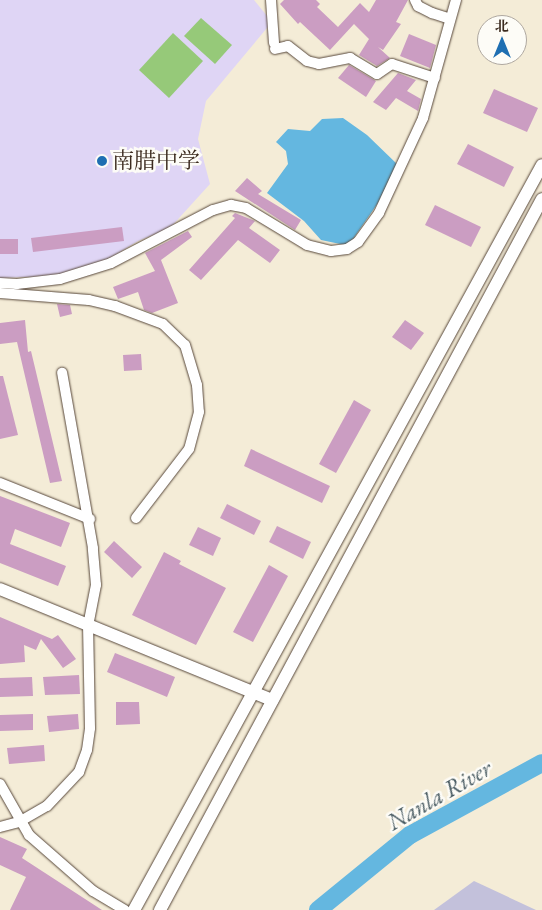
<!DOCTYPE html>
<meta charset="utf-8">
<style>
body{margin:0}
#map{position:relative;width:542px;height:910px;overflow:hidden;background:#f4ecd7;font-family:"EB Garamond","Noto Serif SC",serif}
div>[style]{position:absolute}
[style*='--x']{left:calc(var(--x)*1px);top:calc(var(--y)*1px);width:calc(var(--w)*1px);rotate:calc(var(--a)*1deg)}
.built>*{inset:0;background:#dfd5f5}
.industrial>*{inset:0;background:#c3c1db}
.green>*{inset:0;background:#96c979}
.water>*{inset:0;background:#64b7e0}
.river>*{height:18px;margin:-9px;padding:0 9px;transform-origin:9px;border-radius:9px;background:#64b7e0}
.building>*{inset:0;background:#cb9dc2}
.roads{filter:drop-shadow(0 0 1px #57473a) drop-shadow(0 0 1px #57473a)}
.minor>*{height:10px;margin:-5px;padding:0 5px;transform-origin:5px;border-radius:5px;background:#fff}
.tertiary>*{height:12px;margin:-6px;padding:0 6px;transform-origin:6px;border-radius:6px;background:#fff}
.dots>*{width:14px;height:14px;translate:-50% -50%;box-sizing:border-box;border:2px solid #fdfcf7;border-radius:50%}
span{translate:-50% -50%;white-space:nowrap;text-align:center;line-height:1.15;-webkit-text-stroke:5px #fdfcf7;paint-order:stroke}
.poi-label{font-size:22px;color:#3b2a1e}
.left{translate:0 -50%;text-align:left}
.water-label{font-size:24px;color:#495b62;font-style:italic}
.north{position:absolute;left:477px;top:15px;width:50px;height:50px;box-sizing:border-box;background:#fdfcf7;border:1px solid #afa8a0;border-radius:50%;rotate:0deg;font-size:14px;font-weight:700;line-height:20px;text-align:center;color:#3b2a1e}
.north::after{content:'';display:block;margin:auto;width:18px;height:22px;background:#1f6fb2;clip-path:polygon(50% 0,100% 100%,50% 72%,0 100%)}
</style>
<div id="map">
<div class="built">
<div style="clip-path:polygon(0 0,254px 0,272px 22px,206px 101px,198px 139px,210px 184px,170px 228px,138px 241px,102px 263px,56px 276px,0 278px)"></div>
</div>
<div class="industrial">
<div style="clip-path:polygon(474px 881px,536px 910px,434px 910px)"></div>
</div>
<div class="green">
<div style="clip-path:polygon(201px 18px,232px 45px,215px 64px,184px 36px)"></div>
<div style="clip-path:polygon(173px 33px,203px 61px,169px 98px,139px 70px)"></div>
</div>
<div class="water">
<div style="clip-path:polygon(343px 118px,367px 135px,397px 164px,378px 203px,353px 239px,345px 245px,321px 240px,304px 221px,267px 193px,288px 164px,286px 151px,276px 142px,288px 129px,310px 131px,322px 119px)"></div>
</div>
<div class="river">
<div style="--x:318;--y:910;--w:119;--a:-39.2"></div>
<div style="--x:410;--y:835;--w:150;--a:-28.6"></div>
</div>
<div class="building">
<div style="clip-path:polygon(284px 0,316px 0,320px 4px,317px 7px,338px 27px,360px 3px,369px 12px,376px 0,408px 0,396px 22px,401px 24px,383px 50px,378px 47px,390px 58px,377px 66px,359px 55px,369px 39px,354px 24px,330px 50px,300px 22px,298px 24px,280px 4px)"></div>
<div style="clip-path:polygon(409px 34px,436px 45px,430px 68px,400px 56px)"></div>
<div style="clip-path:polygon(349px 65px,376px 81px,366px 97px,338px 78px)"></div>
<div style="clip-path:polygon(398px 73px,416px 80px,407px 91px,421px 99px,418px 111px,396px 98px,386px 110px,373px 102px)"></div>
<div style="clip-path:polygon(494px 89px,538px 108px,527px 132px,483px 113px)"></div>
<div style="clip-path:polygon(468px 144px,514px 167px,504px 187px,457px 164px)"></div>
<div style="clip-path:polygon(247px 178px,262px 191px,258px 194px,301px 220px,295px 230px,235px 191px)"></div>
<div style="clip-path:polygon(435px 205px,481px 227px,471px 247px,425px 225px)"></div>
<div style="clip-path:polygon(235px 213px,255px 221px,249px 228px,280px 250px,270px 263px,238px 240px,201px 280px,189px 270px,235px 218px,232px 216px)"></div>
<div style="clip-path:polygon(122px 227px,124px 241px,33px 252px,31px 238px)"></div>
<div style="clip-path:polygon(188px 231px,192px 237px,161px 260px,178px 303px,152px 313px,144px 310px,138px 292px,118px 299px,113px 287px,155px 271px,145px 253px)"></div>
<div style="clip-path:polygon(0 239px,18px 239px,18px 254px,0 254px)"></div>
<div style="clip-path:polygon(57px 304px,70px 305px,72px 314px,60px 317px)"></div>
<div style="clip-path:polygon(25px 320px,28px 352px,31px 351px,62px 481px,50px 483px,17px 342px,0 344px,0 323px)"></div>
<div style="clip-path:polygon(405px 320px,424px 333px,411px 350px,392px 337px)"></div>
<div style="clip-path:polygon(141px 354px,142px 370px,124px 371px,123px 355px)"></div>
<div style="clip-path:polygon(0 376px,3px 376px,18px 435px,0 439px)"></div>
<div style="clip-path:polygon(354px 400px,371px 410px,336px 473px,319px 464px)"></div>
<div style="clip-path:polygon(251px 449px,330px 486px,322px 503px,244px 466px)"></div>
<div style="clip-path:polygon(0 496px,70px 523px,61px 547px,15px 529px,10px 544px,66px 566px,58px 586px,0 563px)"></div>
<div style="clip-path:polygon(227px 504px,261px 521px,254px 535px,220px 518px)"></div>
<div style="clip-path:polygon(277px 526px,311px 542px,303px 559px,269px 542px)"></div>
<div style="clip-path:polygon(198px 527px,221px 538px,213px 556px,189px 545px)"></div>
<div style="clip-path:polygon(114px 541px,142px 567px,132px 578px,104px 552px)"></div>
<div style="clip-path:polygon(164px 552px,181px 561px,179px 564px,226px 588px,196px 645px,132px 615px)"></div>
<div style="clip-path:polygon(269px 565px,288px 576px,253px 642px,233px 632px)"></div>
<div style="clip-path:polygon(0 617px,52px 639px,58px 635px,76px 659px,63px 668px,41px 639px,36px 650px,24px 645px,25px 662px,0 664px)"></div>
<div style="clip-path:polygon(115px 653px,175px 677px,167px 697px,107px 672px)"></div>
<div style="clip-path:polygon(79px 675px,80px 694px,45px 695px,43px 677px)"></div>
<div style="clip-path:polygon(32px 677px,33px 696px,0 697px,0 678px)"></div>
<div style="clip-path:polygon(116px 702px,139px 702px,140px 724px,116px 725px)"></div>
<div style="clip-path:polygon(33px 714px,33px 730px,0 731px,0 715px)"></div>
<div style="clip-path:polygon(78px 714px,79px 729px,49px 732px,47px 716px)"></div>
<div style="clip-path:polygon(44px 745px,45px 761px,9px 764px,7px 748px)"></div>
<div style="clip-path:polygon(0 837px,27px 849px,22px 858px,102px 910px,10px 910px,26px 877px,0 865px)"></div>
</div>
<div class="roads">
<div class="minor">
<div style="--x:271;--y:0;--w:43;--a:86"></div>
<div style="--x:415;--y:0;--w:7;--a:63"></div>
<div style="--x:418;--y:6;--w:16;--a:27"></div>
<div style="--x:432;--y:13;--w:19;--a:18"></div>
<div style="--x:275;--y:49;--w:13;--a:-13"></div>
<div style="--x:288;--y:46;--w:24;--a:38"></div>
<div style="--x:307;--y:61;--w:12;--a:14"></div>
<div style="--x:319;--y:64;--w:32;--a:-11"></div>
<div style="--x:350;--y:58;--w:31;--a:31"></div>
<div style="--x:377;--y:74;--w:18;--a:-34"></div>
<div style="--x:392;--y:64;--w:45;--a:18"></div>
<div style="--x:0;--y:283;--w:17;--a:3"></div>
<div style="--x:17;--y:284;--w:43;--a:-6.6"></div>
<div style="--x:60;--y:279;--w:53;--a:-17.4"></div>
<div style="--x:111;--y:263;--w:115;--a:-27.5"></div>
<div style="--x:213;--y:210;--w:19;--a:-16"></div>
<div style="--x:231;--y:205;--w:15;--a:11"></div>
<div style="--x:246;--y:208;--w:71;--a:31.2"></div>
<div style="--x:307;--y:245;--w:25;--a:14"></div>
<div style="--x:331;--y:251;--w:16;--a:-7"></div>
<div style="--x:347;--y:249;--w:13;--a:-32"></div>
<div style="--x:358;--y:242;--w:36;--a:-54"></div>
<div style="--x:379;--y:213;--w:105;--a:-65.1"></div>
<div style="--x:423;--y:118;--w:123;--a:-74.4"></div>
<div style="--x:0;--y:293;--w:89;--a:4.5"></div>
<div style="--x:89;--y:300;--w:27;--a:13"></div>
<div style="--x:115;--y:306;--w:51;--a:20.6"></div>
<div style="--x:163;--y:324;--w:30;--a:44"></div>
<div style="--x:185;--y:345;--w:42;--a:73.3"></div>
<div style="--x:197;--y:385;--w:27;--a:86"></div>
<div style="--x:199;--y:412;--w:38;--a:105"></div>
<div style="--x:189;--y:449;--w:87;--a:127.5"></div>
<div style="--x:0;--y:483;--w:97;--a:21.8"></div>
<div style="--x:0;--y:784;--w:59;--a:60.4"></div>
<div style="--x:29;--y:835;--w:85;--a:41.2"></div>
<div style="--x:93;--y:891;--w:37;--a:31"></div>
<div style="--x:0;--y:827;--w:20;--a:-15"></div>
<div style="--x:19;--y:822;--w:32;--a:-30"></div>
<div style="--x:47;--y:806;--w:47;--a:-46.7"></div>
<div style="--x:79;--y:772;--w:23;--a:-70"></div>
<div style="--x:87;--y:750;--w:22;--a:-82"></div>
<div style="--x:90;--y:728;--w:102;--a:-91.1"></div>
<div style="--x:88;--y:626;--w:42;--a:-79"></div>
<div style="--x:96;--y:585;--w:37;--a:-95"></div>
<div style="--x:93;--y:548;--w:178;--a:-100"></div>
</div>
<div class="tertiary">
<div style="--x:0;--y:589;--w:294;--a:22.2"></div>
<div style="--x:134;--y:910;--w:849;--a:-61.29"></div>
<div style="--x:160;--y:910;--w:807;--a:-61.75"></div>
</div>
</div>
<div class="dots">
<div style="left:102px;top:161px;background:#1f6fb2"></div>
</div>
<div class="poi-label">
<span class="left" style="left:112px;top:161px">南腊中学</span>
</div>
<div class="water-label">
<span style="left:439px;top:795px;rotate:-30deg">Nanla River</span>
</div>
<div class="north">北</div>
</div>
